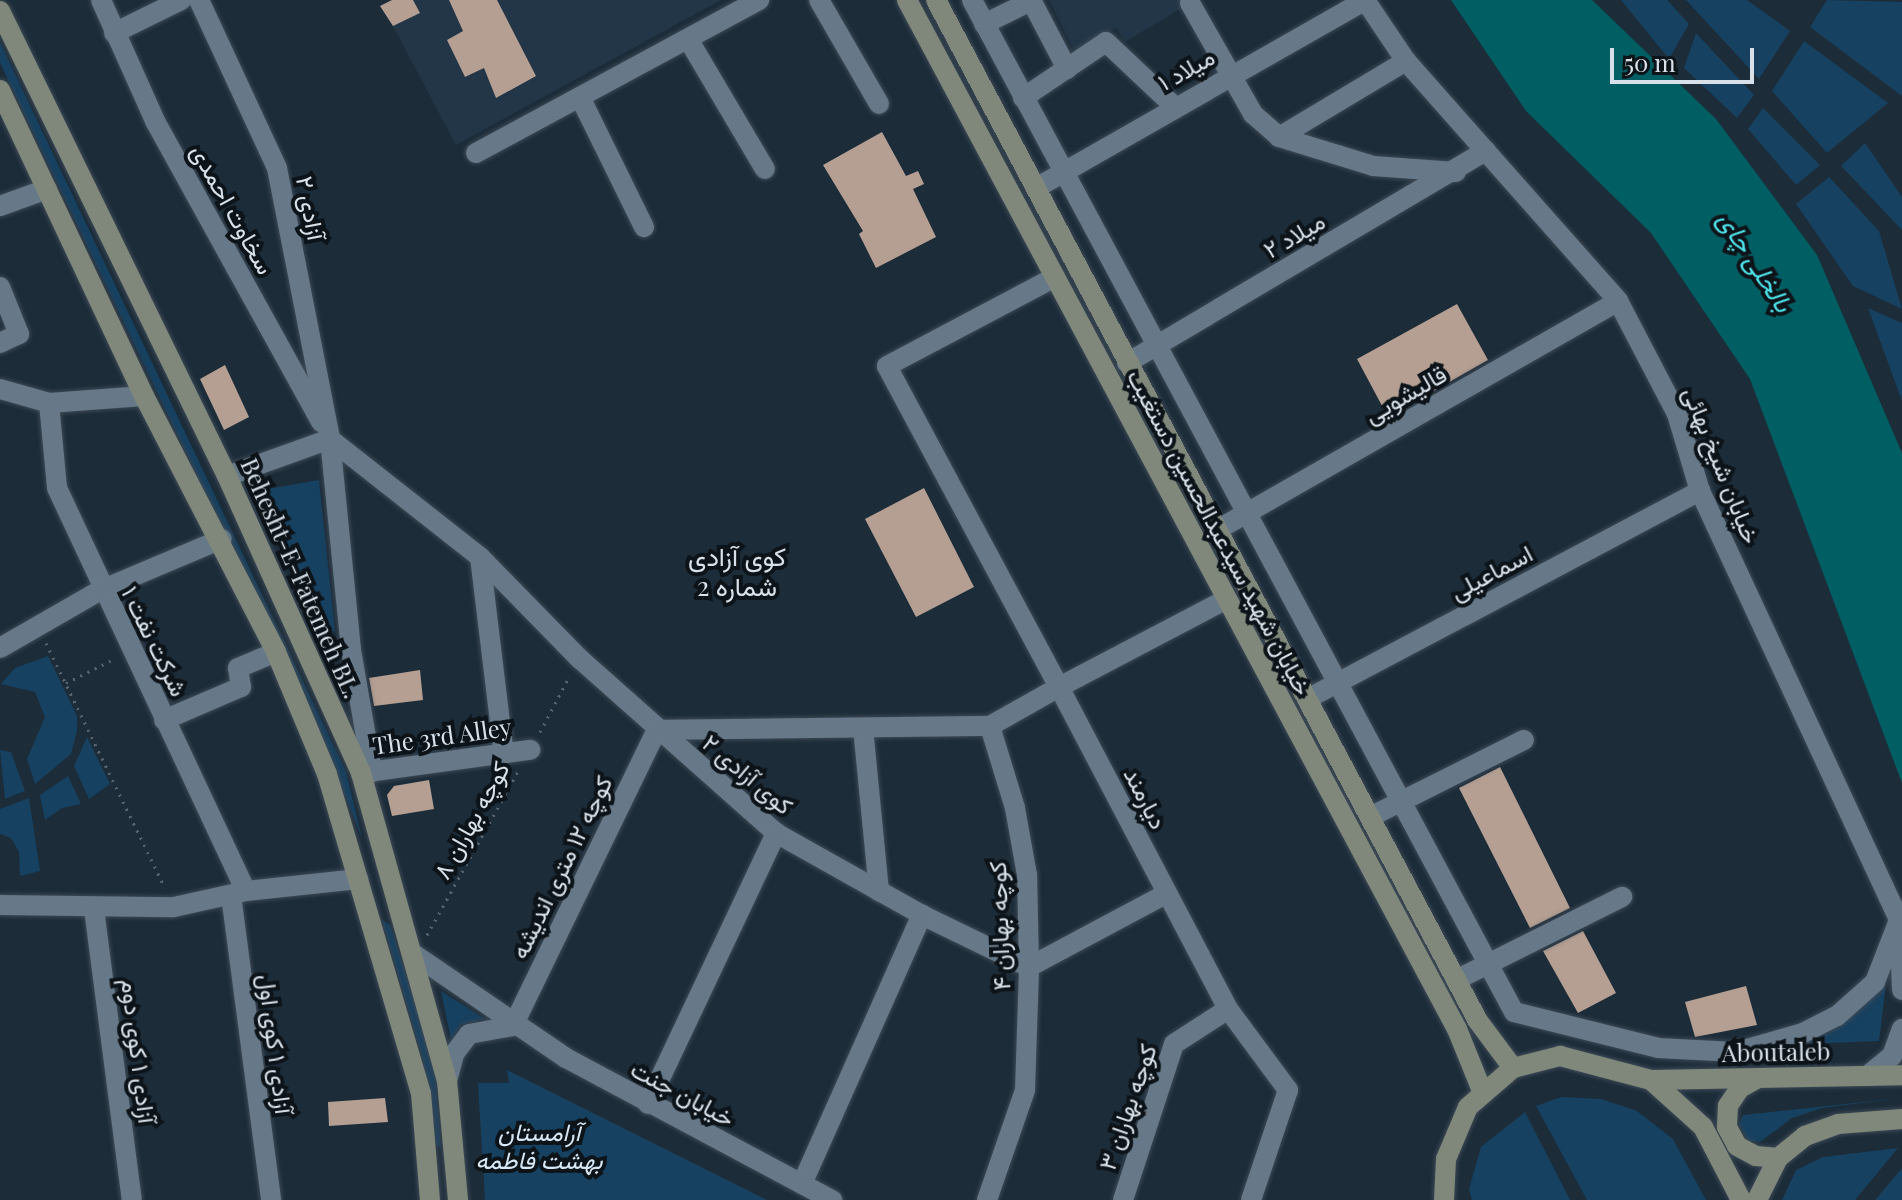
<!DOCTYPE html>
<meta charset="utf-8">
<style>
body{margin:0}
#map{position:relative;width:1902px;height:1200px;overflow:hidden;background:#1c2c39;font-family:"Playfair Display",Vazirmatn,serif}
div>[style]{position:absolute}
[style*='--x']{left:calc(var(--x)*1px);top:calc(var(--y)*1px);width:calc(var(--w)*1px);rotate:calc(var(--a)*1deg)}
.built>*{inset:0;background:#223647}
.green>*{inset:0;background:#174160}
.water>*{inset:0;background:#015f63}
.building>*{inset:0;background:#b59f93}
.path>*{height:3px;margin-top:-1.5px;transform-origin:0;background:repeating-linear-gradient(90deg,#586571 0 2px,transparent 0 8px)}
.roads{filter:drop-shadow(0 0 2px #3d4955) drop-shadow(0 0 2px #3d4955)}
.minor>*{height:20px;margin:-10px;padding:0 10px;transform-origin:10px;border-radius:10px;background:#677988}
.tertiary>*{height:20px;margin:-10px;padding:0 10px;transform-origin:10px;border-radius:10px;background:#677988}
.secondary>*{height:20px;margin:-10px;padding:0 10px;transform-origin:10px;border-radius:10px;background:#7f887b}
span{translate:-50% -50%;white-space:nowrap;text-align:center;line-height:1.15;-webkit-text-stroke:8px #0d1419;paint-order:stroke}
.street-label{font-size:24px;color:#d8e1ea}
.park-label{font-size:24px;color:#d7e7f4;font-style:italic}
.water-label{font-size:26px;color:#4ee3ea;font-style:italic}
.neighbourhood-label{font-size:26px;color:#d8e1ea}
.scale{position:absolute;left:1610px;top:48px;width:144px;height:36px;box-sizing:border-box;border:4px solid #d8e1ea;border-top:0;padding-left:10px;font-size:24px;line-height:28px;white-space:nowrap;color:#d8e1ea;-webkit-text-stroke:6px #0d1419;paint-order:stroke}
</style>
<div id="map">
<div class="built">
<div style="clip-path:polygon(413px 0,449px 0,463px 31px,448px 40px,465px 77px,484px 68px,496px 97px,497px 0,721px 0,456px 145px,393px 26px,420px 13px)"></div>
<div style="clip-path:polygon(1049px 0,1195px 0,1125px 42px,1116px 28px,1074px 50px)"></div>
</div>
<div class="green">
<div style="clip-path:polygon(1621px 0,1667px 0,1689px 24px,1669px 59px)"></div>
<div style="clip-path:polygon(1686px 0,1747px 0,1790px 31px,1759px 79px)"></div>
<div style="clip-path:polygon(1827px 0,1902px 2px,1902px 96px,1810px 27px)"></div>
<div style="clip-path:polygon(1696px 33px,1754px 95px,1737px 118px,1684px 68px)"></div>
<div style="clip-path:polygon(1804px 41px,1888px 103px,1827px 153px,1772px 91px)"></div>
<div style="clip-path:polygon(0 42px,346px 772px,362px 838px,320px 733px,0 63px)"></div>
<div style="clip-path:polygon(1763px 108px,1820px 165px,1796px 185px,1748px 129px)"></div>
<div style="clip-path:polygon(1865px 143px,1902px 197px,1902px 230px,1841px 166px)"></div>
<div style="clip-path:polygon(1829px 177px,1879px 231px,1902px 309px,1853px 286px,1796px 204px)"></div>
<div style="clip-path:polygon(1868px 308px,1902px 323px,1902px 401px)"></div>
<div style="clip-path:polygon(319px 480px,335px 631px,320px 636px,256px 491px)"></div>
<div style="clip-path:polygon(48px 656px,77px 716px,77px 731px,71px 754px,35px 784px,27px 759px,45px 717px,35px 692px,1px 684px,15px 668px)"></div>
<div style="clip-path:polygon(87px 737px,110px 784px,89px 799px,74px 766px)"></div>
<div style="clip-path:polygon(0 750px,11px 752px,25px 791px,5px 799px)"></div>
<div style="clip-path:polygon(68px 776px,81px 804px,62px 808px,45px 820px,40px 795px)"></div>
<div style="clip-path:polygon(29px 798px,40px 871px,20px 876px,19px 852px,11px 838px,0 834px,0 809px)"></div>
<div style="clip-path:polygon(382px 920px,390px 925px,434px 1062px,441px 1148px,433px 1143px,423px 1061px)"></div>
<div style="clip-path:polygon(1886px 984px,1879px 1041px,1806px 1044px,1847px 1020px)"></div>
<div style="clip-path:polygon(441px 991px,485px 1019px,461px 1025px,451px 1040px)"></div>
<div style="clip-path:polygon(507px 1070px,767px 1200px,485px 1200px,478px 1083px,509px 1083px)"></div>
<div style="clip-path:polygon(1561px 1097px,1601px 1099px,1637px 1111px,1673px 1139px,1706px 1200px,1587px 1200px,1536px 1106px)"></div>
<div style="clip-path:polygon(1902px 1098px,1822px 1108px,1792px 1118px,1760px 1142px,1748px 1141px,1739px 1124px,1743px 1115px)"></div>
<div style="clip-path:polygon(1525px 1112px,1570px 1200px,1472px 1200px,1469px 1189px,1481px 1147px)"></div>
<div style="clip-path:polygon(1898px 1148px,1855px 1200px,1782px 1200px,1796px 1170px,1823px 1157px)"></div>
<div style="clip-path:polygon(1902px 1168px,1902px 1200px,1875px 1200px)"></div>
</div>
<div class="water">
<div style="clip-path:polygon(1451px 0,1592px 0,1716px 119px,1817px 255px,1902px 453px,1902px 783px,1750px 379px,1651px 233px,1526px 111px)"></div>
</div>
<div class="building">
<div style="clip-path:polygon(392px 0,413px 0,420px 13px,393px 26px,380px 6px)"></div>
<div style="clip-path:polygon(449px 0,497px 0,536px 76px,496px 98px,484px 68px,465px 77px,447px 40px,463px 31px)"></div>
<div style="clip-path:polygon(882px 132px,906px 176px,918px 171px,924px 184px,913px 189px,936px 237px,876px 268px,859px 234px,863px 231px,823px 165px)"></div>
<div style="clip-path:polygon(1457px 304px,1488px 360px,1388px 417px,1357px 359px)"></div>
<div style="clip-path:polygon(225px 365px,249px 417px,224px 430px,200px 379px)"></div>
<div style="clip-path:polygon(924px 488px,974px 587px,916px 617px,865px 519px)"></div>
<div style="clip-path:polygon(420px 670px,423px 700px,374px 706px,369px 678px)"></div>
<div style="clip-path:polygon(1500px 767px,1570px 908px,1530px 928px,1459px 788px)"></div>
<div style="clip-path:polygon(429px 780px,434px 809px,392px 816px,387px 795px,394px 786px)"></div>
<div style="clip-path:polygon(1583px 931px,1616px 993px,1578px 1013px,1543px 951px)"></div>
<div style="clip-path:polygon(1746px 986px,1757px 1025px,1695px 1037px,1685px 1002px)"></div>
<div style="clip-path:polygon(385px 1098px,388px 1122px,329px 1126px,328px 1102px)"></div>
</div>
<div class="path">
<div style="--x:46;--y:643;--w:272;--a:64.1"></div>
<div style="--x:66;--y:683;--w:56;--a:-26.6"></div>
<div style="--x:540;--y:732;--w:64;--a:-62.2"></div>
<div style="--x:427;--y:935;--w:189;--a:-60.9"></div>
</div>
<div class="roads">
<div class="minor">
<div style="--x:101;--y:0;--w:133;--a:65.9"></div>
<div style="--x:155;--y:121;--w:344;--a:61.1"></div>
<div style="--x:199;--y:0;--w:185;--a:65.1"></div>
<div style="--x:277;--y:168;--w:276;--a:78.9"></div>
<div style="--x:330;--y:439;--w:212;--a:84.3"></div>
<div style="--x:351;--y:650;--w:124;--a:80.2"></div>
<div style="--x:819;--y:0;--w:120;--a:60"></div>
<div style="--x:972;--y:0;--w:1148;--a:61.83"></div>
<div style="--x:1514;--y:1012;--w:148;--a:14"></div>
<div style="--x:1658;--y:1048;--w:78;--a:2.9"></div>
<div style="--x:1736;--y:1052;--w:70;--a:-15.8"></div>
<div style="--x:1803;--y:1033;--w:38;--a:-27"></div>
<div style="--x:1837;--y:1016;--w:51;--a:-41.8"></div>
<div style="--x:1875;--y:982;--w:66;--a:-68.8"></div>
<div style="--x:1031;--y:0;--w:78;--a:62.4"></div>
<div style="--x:1190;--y:3;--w:128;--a:60.4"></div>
<div style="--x:1253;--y:114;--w:35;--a:41"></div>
<div style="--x:1279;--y:137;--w:98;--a:17.1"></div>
<div style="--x:1373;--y:166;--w:83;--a:4.1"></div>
<div style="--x:984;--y:24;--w:52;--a:-26.1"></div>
<div style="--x:114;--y:33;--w:75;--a:-26.2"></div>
<div style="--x:688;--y:39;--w:151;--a:59.4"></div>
<div style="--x:580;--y:97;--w:145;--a:63.8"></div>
<div style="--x:1023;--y:98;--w:100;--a:-34"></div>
<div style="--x:1106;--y:42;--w:93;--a:43.3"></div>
<div style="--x:1279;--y:137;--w:148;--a:-30.9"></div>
<div style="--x:476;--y:153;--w:322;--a:-28.4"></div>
<div style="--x:1036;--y:188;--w:379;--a:-29.7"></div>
<div style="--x:0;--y:206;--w:50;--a:-19.9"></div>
<div style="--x:0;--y:287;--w:51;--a:68"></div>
<div style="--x:19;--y:334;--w:21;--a:155"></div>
<div style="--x:1127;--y:363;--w:417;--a:-30.6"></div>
<div style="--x:49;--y:403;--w:85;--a:84.6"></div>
<div style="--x:57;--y:488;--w:445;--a:64.9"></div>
<div style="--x:227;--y:476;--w:109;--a:-19.8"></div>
<div style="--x:330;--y:439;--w:191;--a:38.2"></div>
<div style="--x:480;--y:557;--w:143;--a:45.6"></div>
<div style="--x:580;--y:659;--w:262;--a:41.6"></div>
<div style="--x:776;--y:833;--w:167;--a:29.3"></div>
<div style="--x:922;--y:915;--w:119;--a:25.9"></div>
<div style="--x:1029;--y:967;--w:155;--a:-28.1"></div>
<div style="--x:1217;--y:530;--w:462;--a:-29.7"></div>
<div style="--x:480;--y:557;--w:198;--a:83.1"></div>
<div style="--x:1225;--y:600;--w:187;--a:152.3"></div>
<div style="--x:1059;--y:687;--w:364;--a:62.3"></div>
<div style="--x:1228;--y:1009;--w:101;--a:53.5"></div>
<div style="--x:1288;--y:1090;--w:116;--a:108.6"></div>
<div style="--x:0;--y:648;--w:116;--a:-29.9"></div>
<div style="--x:101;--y:590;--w:131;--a:-22.9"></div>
<div style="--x:1307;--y:699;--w:445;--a:-27.9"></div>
<div style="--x:164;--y:720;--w:84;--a:-23.2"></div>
<div style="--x:241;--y:687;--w:19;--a:-99"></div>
<div style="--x:238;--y:668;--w:41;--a:-22.8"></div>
<div style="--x:863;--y:728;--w:164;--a:84.4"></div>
<div style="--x:361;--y:773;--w:171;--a:-7.8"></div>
<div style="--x:1370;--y:817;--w:172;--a:-26.6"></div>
<div style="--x:231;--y:895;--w:308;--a:82.5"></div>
<div style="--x:94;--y:909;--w:293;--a:82.6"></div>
<div style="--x:1456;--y:980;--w:186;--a:-26.6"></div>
<div style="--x:513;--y:1026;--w:329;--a:-64.1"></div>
<div style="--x:657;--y:730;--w:333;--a:-0.7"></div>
<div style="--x:648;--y:1104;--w:300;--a:-64.7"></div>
<div style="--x:802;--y:1184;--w:295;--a:-66"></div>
<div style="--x:987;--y:1200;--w:116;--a:-70.9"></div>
<div style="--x:1025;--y:1090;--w:123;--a:-88.1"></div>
<div style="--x:1029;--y:967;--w:92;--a:-91.2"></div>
<div style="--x:1027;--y:875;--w:68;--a:-100.2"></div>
<div style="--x:1015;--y:808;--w:86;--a:-107"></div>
<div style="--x:990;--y:726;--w:79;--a:-29.5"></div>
<div style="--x:1059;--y:687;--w:364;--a:-118.2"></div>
<div style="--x:887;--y:366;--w:190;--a:-27.9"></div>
<div style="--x:1123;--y:1200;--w:164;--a:-71.9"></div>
<div style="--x:1174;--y:1044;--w:64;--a:-32.9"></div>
</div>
<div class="tertiary">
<div style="--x:1365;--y:0;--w:73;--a:56.1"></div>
<div style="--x:1406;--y:61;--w:320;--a:48.5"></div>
<div style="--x:1618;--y:301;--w:127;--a:62.4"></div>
<div style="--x:1677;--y:414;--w:80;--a:73.4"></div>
<div style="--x:1700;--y:491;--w:481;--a:65.1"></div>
<div style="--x:0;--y:389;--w:51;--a:15.9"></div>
<div style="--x:49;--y:403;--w:95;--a:-4.2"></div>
<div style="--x:0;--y:905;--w:174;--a:0.7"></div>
<div style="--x:174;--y:907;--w:74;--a:-12.5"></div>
<div style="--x:246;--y:891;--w:113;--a:-6.1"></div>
<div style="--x:1899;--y:920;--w:70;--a:87.5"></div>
<div style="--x:415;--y:955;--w:183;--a:34.3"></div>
<div style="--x:566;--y:1058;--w:302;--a:28.1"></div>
<div style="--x:1867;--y:1076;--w:32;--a:-39"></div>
<div style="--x:1892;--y:1056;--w:29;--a:-70"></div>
<div style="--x:447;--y:1081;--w:28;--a:-75"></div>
<div style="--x:454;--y:1054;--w:25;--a:-53"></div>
<div style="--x:469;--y:1034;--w:45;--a:-10.3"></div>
</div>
<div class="secondary">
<div style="--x:907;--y:0;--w:1167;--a:61.88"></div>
<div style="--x:1457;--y:1029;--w:67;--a:68"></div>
<div style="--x:936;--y:0;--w:1156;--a:62.04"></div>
<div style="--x:1478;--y:1021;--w:59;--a:53.3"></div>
<div style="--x:0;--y:11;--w:517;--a:63.98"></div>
<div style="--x:227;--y:476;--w:326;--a:65.7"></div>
<div style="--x:361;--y:773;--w:320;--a:74.4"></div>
<div style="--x:447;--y:1081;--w:120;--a:84.7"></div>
<div style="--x:0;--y:90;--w:338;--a:64.8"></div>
<div style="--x:144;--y:396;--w:288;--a:62.7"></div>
<div style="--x:276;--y:652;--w:132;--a:67.3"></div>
<div style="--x:327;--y:774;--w:333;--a:73.6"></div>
<div style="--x:421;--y:1093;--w:107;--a:85.2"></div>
<div style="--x:1758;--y:1078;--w:21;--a:151"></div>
<div style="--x:1740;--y:1088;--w:22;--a:124"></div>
<div style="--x:1728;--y:1106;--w:21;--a:93"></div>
<div style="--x:1727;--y:1127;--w:21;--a:62"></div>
<div style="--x:1737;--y:1146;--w:21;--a:28"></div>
<div style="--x:1756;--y:1156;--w:22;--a:5"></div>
<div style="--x:1651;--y:1080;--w:251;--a:-1.1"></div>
<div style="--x:1444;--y:1200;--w:41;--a:-87.2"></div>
<div style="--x:1446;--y:1159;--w:56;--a:-67.1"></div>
<div style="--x:1468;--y:1107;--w:60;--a:-40.9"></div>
<div style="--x:1513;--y:1068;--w:49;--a:-14.3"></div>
<div style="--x:1560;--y:1056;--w:94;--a:14.8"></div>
<div style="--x:1651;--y:1080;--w:70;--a:42.1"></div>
<div style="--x:1703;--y:1127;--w:82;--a:62.5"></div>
<div style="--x:1757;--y:1200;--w:47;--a:-63.4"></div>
<div style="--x:1778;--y:1158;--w:35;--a:-39"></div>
<div style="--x:1805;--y:1136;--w:35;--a:-20"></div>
<div style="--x:1838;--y:1124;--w:64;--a:-4.5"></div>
</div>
</div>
<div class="street-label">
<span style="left:1186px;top:69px;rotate:-29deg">میلاد ۱</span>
<span style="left:311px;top:208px;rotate:79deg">آزادی ۲</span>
<span style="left:233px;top:209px;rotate:61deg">سخاوت احمدی</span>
<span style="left:1294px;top:235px;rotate:-30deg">میلاد ۲</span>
<span style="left:1405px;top:394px;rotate:-30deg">قالیشویی</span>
<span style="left:1722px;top:465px;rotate:68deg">خیابان شیخ بهائی</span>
<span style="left:1220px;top:532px;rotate:62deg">خیابان شهید سیدعبدالحسین دستغیب</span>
<span style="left:1491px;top:572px;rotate:-28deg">اسماعیلی</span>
<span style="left:301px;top:578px;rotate:66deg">Behesht-E-Fatemeh BL.</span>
<span style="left:155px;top:641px;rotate:64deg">شرکت نفت ۱</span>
<span style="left:442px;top:736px;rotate:-8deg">The 3rd Alley</span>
<span style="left:748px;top:774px;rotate:40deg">کوی آزادی ۲</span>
<span style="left:1146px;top:798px;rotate:63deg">دیارمند</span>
<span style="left:471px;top:820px;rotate:-61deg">کوچه بهاران ۸</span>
<span style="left:561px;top:867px;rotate:-64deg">کوچه ۱۲ متری اندیشه</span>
<span style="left:999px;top:926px;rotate:-92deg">کوچه بهاران ۴</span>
<span style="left:276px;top:1044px;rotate:83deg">آزادی ۱ کوی اول</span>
<span style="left:139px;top:1051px;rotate:83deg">آزادی ۱ کوی دوم</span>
<span style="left:1776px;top:1052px;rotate:-1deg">Aboutaleb</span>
<span style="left:683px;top:1093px;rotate:28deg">خیابان جنت</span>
<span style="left:1127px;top:1107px;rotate:-71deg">کوچه بهاران ۳</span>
</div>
<div class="park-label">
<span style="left:539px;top:1146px">آرامستان<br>بهشت فاطمه</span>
</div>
<div class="water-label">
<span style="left:1756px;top:261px;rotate:57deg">بالخلی چای</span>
</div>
<div class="neighbourhood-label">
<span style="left:737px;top:571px">کوی آزادی<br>شماره 2</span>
</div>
<div class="scale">50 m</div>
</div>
